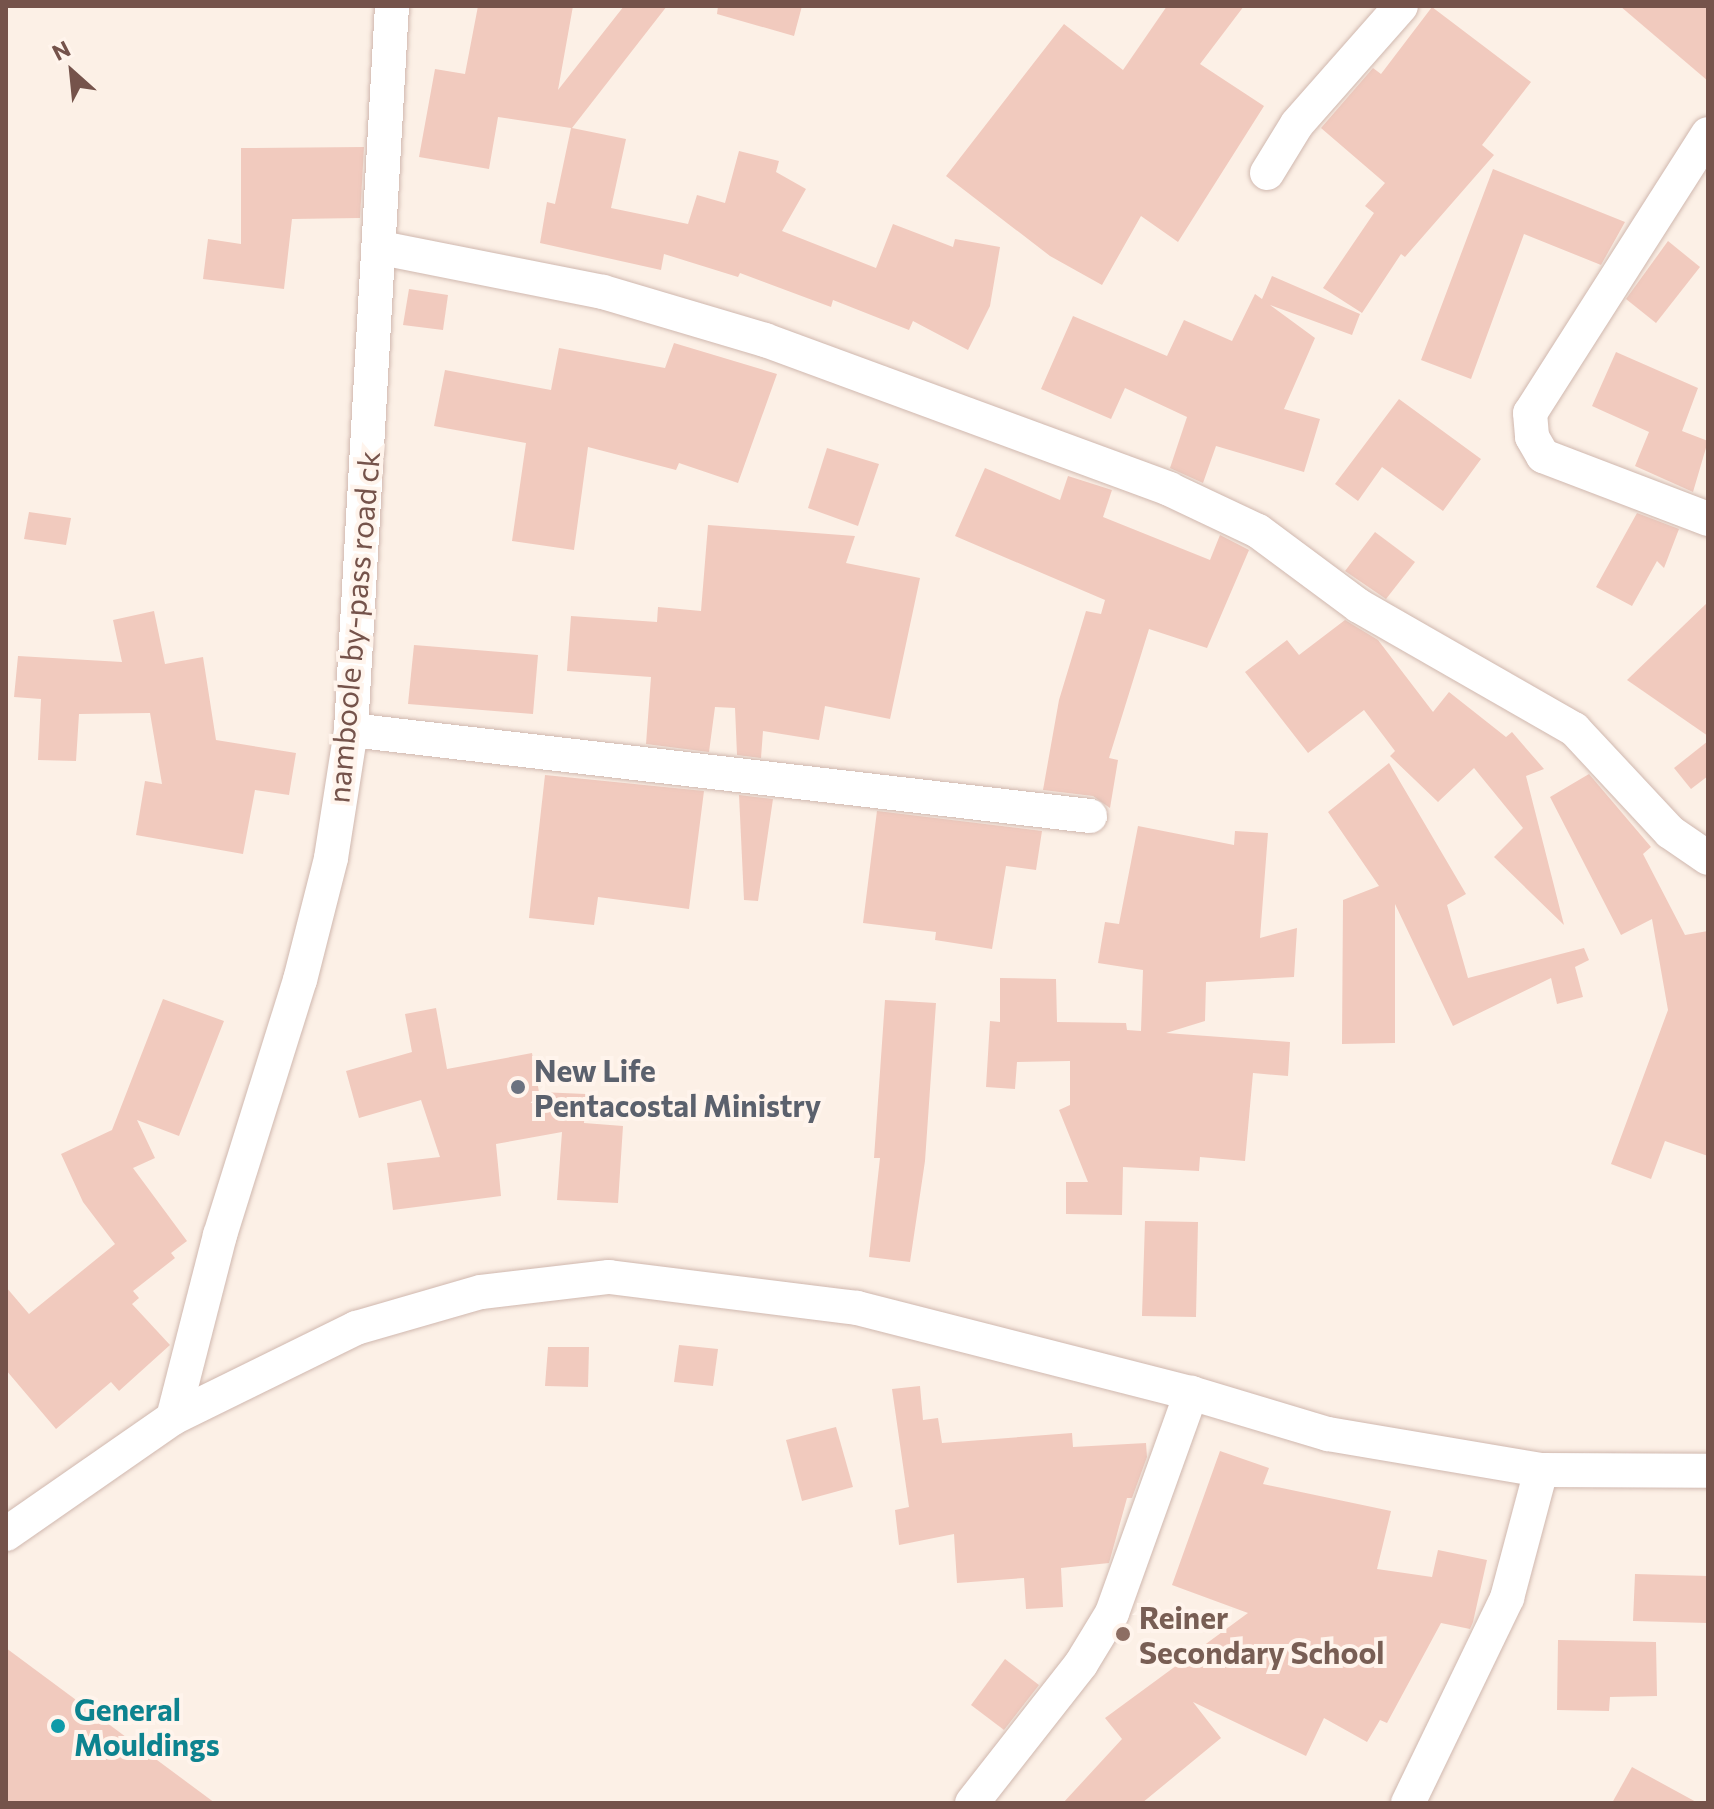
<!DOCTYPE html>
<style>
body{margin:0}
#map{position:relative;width:1714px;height:1809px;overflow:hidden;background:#fcf0e6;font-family:Commissioner,sans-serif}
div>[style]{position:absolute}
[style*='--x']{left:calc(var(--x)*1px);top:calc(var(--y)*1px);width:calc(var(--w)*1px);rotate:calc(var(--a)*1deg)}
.building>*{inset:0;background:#f1cabe}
.roads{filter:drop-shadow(0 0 2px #d0b8af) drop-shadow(0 0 2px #d0b8af)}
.street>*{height:34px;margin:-17px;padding:0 17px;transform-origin:17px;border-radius:17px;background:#fff}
.dots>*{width:22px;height:22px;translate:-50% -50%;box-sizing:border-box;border:4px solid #fff4ec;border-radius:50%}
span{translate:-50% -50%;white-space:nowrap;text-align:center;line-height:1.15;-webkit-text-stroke:8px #fff4ec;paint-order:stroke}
.street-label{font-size:30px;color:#75534b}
.worship-label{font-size:30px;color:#5b616d;font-weight:700}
.left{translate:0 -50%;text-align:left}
.education-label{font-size:30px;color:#785e54;font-weight:700}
.culture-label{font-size:30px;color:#0d838f;font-weight:700}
.frame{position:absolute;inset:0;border:8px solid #75534b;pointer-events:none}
.north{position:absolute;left:32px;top:32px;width:80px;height:80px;-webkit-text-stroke:6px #fff4ec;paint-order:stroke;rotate:333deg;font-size:22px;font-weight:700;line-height:32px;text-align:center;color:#75534b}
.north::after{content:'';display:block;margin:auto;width:28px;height:36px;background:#75534b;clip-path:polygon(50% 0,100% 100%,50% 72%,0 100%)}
</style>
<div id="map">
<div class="building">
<div style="clip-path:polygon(478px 6px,573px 6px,558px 90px,624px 6px,667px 6px,572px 128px,626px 139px,611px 208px,688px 224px,697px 195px,725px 203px,739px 151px,779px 161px,776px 172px,806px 189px,782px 231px,876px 268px,893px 224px,953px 247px,955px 239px,1000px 247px,990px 306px,968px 350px,913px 321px,909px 330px,833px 300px,831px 307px,740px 273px,738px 277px,664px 254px,661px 270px,540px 243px,547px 202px,555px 204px,571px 128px,498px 117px,489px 169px,419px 157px,435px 69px,465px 74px)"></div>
<div style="clip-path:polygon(718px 6px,802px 6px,794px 36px,717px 14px)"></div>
<div style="clip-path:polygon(1167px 6px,1244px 6px,1200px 64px,1264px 106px,1178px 242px,1141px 216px,1102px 285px,1050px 256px,946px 176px,1064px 24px,1123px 70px)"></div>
<div style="clip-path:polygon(1620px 6px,1708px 6px,1708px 81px)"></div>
<div style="clip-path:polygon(1432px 7px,1531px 82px,1482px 145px,1494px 155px,1405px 257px,1401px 254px,1362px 313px,1323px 288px,1374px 213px,1365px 206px,1385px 183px,1321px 128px,1373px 68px,1381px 74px)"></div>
<div style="clip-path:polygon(364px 147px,360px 218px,292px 219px,284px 289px,203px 279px,208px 239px,241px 244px,241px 148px)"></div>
<div style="clip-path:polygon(1493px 169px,1625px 222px,1601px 265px,1524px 234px,1471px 379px,1421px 360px)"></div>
<div style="clip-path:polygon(1668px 241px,1700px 267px,1656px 323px,1626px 299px)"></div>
<div style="clip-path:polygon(1272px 276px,1360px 314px,1352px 335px,1270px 305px,1315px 338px,1284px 409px,1320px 419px,1304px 472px,1216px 446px,1203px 483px,1170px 468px,1187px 417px,1125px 388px,1111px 419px,1041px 389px,1073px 316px,1167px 356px,1184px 320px,1232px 341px,1255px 294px,1262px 299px)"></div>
<div style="clip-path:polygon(409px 289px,448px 295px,443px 330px,403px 325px)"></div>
<div style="clip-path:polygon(674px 343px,777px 374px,738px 483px,679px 463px,676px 470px,588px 447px,574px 550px,512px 541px,526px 443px,434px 426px,445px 370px,551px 390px,559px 348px,665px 368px)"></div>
<div style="clip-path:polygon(1616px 352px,1698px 388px,1682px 431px,1708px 441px,1693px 492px,1635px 466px,1649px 432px,1592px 406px)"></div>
<div style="clip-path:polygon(1399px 399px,1481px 459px,1443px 511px,1382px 467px,1358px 501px,1335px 484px)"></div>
<div style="clip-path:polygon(827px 448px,879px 464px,858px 526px,808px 508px)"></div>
<div style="clip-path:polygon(985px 468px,1060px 500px,1068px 476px,1112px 490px,1103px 517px,1210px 560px,1220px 535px,1249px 550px,1207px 648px,1149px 629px,1109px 758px,1118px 760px,1110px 808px,1093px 796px,1043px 790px,1059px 700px,1086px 611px,1101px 614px,1105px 600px,955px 536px)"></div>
<div style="clip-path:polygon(29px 512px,71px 518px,66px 545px,24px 539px)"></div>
<div style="clip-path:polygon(1637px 513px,1679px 529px,1664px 568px,1657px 561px,1632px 606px,1596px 587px)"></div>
<div style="clip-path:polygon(708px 525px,855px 536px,846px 563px,920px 578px,890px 719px,825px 706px,819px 740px,763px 731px,761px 758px,737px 755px,735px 708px,715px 707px,709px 752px,646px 744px,651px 677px,567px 671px,571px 616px,657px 622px,658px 607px,701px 611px)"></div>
<div style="clip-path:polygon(1375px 532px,1415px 562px,1386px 599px,1345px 571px)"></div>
<div style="clip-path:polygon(1708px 602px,1708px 736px,1627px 680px)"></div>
<div style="clip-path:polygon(154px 611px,165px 664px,203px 657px,216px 740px,296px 753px,289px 795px,255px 790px,243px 854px,136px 835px,145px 781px,162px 784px,150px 713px,79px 714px,76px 761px,38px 760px,41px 699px,14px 697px,18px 656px,122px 662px,113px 620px)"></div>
<div style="clip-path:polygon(1345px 620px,1378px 640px,1433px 712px,1449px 692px,1506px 737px,1512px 732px,1544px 769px,1526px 776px,1564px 925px,1494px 857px,1523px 828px,1474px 768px,1438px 802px,1390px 756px,1395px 751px,1364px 710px,1308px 753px,1245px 672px,1287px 640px,1299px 655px)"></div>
<div style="clip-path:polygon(414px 645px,538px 655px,533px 714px,408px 704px)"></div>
<div style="clip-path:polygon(1708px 741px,1708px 776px,1691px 789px,1674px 768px)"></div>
<div style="clip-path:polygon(1389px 763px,1466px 894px,1447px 905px,1468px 978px,1584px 948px,1589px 960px,1575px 967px,1583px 997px,1557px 1004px,1551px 978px,1453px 1026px,1395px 904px,1395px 1043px,1342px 1044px,1343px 900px,1379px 886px,1328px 812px)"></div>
<div style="clip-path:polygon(1589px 774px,1651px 847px,1643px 854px,1685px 935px,1708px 931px,1708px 1156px,1665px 1141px,1651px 1179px,1611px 1164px,1668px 1010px,1652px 919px,1621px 935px,1550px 797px)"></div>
<div style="clip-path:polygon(545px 775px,704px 791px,689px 909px,598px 897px,594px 925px,529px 918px)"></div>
<div style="clip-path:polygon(739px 795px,773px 799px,758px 901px,744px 900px)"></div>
<div style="clip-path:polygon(877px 811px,1042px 831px,1036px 870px,1006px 866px,992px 949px,935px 940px,936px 932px,863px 923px)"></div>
<div style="clip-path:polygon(1138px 826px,1234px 845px,1235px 831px,1268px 833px,1260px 938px,1297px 928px,1294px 977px,1206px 982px,1205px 1021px,1166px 1033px,1290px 1042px,1288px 1076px,1253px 1073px,1245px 1161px,1200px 1157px,1199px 1171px,1123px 1167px,1122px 1215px,1066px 1214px,1066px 1182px,1088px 1182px,1059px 1110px,1070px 1105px,1070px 1061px,1017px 1062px,1015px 1089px,986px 1087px,990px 1021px,1000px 1022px,1000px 978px,1056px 979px,1057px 1022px,1126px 1023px,1127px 1030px,1141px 1031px,1143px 970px,1098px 963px,1105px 922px,1119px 924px)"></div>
<div style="clip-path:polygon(163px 999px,224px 1021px,179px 1136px,137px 1120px,155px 1158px,133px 1168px,187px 1241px,171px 1253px,175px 1258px,133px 1291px,139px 1298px,132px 1304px,170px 1345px,119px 1391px,111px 1382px,56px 1429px,6px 1370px,6px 1287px,29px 1314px,115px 1244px,83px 1202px,61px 1154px,112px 1130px)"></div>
<div style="clip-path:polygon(885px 1000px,936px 1003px,925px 1161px,910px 1262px,869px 1257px,880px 1158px,874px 1158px)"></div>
<div style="clip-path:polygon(436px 1008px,447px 1069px,532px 1053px,539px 1092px,586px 1094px,584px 1123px,623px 1126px,618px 1203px,557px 1200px,562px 1132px,496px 1144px,501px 1196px,393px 1210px,387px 1163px,440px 1157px,421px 1100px,359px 1118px,346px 1071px,412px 1052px,405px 1014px)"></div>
<div style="clip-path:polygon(1145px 1221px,1198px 1222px,1196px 1317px,1142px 1316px)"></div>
<div style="clip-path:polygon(679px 1345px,718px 1349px,713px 1386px,674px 1382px)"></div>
<div style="clip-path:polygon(548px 1347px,589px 1347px,588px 1387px,545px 1386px)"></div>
<div style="clip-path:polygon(920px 1386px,923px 1420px,938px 1418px,942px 1443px,1072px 1433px,1073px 1447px,1146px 1443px,1147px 1457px,1132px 1498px,1127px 1498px,1109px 1563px,1061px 1568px,1063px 1607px,1026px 1609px,1024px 1578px,957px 1583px,954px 1534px,899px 1545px,895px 1510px,909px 1507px,892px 1389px)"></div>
<div style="clip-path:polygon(836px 1427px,853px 1487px,802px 1501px,786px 1440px)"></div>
<div style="clip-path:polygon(1220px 1451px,1269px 1468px,1263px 1484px,1391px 1511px,1377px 1569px,1432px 1577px,1438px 1550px,1487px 1560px,1473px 1622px,1470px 1629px,1441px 1623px,1387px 1723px,1380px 1720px,1367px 1742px,1324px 1718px,1306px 1756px,1193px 1702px,1221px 1738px,1142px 1803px,1063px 1803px,1122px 1739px,1105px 1718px,1248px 1613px,1172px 1585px)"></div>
<div style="clip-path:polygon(1635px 1574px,1708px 1576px,1708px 1623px,1633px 1621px)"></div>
<div style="clip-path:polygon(1558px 1640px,1656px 1642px,1657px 1696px,1610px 1697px,1609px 1711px,1557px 1710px)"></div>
<div style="clip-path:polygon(6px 1648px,215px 1803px,6px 1803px)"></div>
<div style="clip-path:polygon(1005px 1659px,1039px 1685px,1004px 1730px,971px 1705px)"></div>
<div style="clip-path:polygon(1632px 1767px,1698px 1803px,1612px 1803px)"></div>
</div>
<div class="roads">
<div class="street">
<div style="--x:1708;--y:134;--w:331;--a:122.5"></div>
<div style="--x:1530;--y:413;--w:24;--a:85"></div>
<div style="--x:1532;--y:437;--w:22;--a:60"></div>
<div style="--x:1543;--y:456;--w:177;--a:20.9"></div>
<div style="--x:1267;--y:173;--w:57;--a:-58.5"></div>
<div style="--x:1297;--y:124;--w:157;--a:-48.6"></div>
<div style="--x:381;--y:248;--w:226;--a:11.2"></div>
<div style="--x:603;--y:292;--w:169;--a:16.5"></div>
<div style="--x:765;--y:340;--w:431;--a:20.2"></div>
<div style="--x:1169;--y:489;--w:98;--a:25.3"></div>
<div style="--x:1258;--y:531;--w:126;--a:36.6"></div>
<div style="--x:1359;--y:606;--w:248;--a:29.8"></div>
<div style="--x:1574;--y:729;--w:141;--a:47"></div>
<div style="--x:1670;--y:832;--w:46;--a:34.4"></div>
<div style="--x:351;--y:730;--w:744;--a:6.64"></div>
<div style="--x:173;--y:1418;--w:189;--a:-75.6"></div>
<div style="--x:220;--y:1235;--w:267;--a:-72.6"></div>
<div style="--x:300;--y:980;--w:126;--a:-75.7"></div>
<div style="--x:331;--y:858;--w:130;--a:-81.1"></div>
<div style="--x:351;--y:730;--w:725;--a:-86.76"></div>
<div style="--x:6;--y:1534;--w:203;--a:-34.8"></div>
<div style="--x:173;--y:1418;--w:204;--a:-26.2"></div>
<div style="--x:356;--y:1328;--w:130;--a:-16.1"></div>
<div style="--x:481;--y:1292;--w:129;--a:-6.7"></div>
<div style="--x:609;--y:1277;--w:250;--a:7.1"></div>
<div style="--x:857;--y:1308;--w:345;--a:14.3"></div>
<div style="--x:1191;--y:1393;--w:143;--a:16.7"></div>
<div style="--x:1328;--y:1434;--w:216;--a:9.6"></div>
<div style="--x:1541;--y:1470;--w:167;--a:0.3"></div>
<div style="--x:972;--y:1803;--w:177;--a:-51.9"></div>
<div style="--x:1081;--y:1664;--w:60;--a:-58.7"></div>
<div style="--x:1112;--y:1613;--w:234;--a:-70.2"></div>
<div style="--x:1408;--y:1803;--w:228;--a:-64.2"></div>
<div style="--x:1507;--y:1598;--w:132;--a:-75.1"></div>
</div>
</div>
<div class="dots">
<div style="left:518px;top:1087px;background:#6b7280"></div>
<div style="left:1123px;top:1634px;background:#8d6e63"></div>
<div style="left:58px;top:1726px;background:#0f9aa8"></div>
</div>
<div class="street-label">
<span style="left:353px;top:627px;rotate:-85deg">namboole by-pass road ck</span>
</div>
<div class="worship-label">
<span class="left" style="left:534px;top:1087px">New Life<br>Pentacostal Ministry</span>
</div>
<div class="education-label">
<span class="left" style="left:1139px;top:1634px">Reiner<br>Secondary School</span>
</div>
<div class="culture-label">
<span class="left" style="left:74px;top:1726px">General<br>Mouldings</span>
</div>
<div class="frame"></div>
<div class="north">N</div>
</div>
